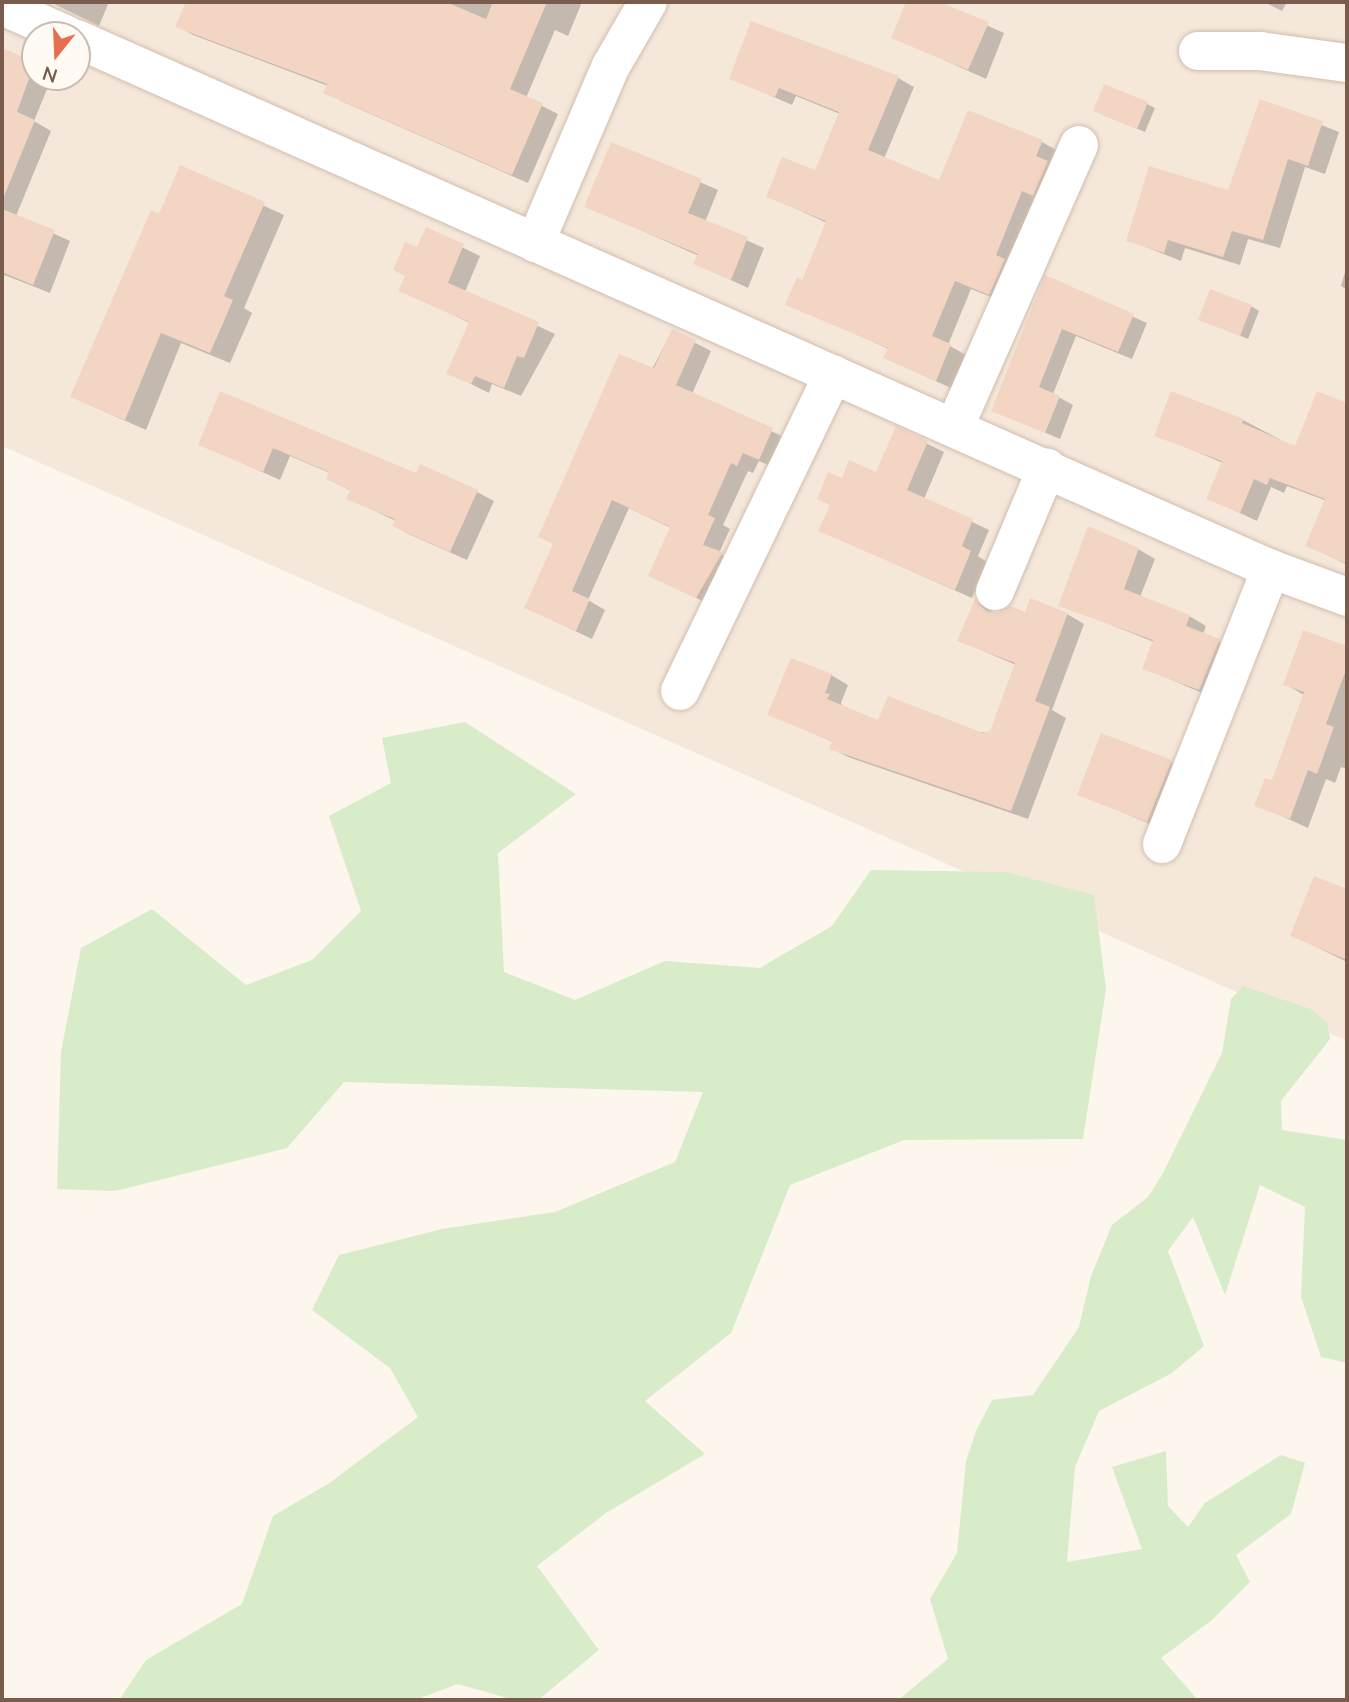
<!DOCTYPE html>
<style>
body{margin:0}
#map{position:relative;width:1349px;height:1702px;overflow:hidden;background:#fdf6ec;font-family:"Nunito Sans",sans-serif}
div>[style]{position:absolute}
[style*='--x']{left:calc(var(--x)*1px);top:calc(var(--y)*1px);width:calc(var(--w)*1px);rotate:calc(var(--a)*1deg)}
.residential>*{inset:0;background:#f5e8da}
.green>*{inset:0;background:#d8ecc9}
.shadow>*{inset:0;background:#0003}
.building>*{inset:0;background:#f3d5c3}
.roads{filter:drop-shadow(0 0 2px #d1beb0) drop-shadow(0 0 2px #d1beb0)}
.minor>*{height:38px;margin:-19px;padding:0 19px;transform-origin:19px;border-radius:19px;background:#fff}
span{translate:-50% -50%;white-space:nowrap;text-align:center;line-height:1.15;-webkit-text-stroke:5px #fffaf3;paint-order:stroke}
.frame{position:absolute;inset:0;border:4px solid #7a5c4d;pointer-events:none}
.north{position:absolute;left:21px;top:21px;width:70px;height:70px;box-sizing:border-box;background:#fffaf3;border:2px solid #cabbb1;border-radius:50%;rotate:198deg;font-size:19px;font-weight:700;line-height:28px;text-align:center;color:#7a5c4d}
.north::after{content:'';display:block;margin:auto;width:24px;height:32px;background:#e76f51;clip-path:polygon(50% 0,100% 100%,50% 72%,0 100%)}
</style>
<div id="map">
<div class="residential">
<div style="clip-path:polygon(evenodd,2px 2px,1347px 2px,1347px 1041px,2px 446px,2px 2px,35px 35px,77px 35px,77px 77px,35px 77px,35px 35px)"></div>
</div>
<div class="green">
<div style="clip-path:polygon(465px 722px,576px 794px,498px 853px,504px 972px,575px 1000px,665px 961px,760px 968px,832px 926px,871px 870px,1005px 872px,1094px 895px,1106px 989px,1083px 1139px,904px 1140px,790px 1185px,731px 1333px,645px 1401px,705px 1454px,606px 1513px,537px 1566px,599px 1650px,538px 1700px,514px 1700px,458px 1684px,415px 1700px,119px 1700px,146px 1660px,242px 1604px,273px 1516px,328px 1484px,418px 1417px,390px 1368px,312px 1310px,339px 1255px,442px 1229px,555px 1212px,675px 1162px,703px 1092px,344px 1082px,287px 1148px,115px 1191px,57px 1189px,61px 1052px,81px 948px,152px 909px,246px 985px,312px 960px,361px 911px,329px 816px,391px 783px,382px 738px)"></div>
<div style="clip-path:polygon(1243px 986px,1311px 1009px,1327px 1022px,1330px 1039px,1281px 1101px,1282px 1130px,1347px 1140px,1347px 1363px,1321px 1357px,1301px 1297px,1305px 1207px,1260px 1185px,1225px 1295px,1193px 1217px,1168px 1251px,1204px 1346px,1172px 1373px,1099px 1411px,1075px 1467px,1067px 1562px,1142px 1549px,1112px 1467px,1166px 1451px,1168px 1506px,1188px 1527px,1205px 1503px,1281px 1455px,1305px 1463px,1291px 1514px,1236px 1555px,1250px 1582px,1212px 1620px,1161px 1658px,1198px 1700px,898px 1700px,948px 1659px,930px 1599px,957px 1553px,966px 1461px,976px 1431px,992px 1400px,1033px 1395px,1079px 1327px,1091px 1276px,1112px 1225px,1148px 1197px,1162px 1175px,1222px 1053px,1231px 999px)"></div>
</div>
<div class="shadow">
<div style="clip-path:polygon(50px 2px,109px 2px,99px 26px)"></div>
<div style="clip-path:polygon(188px 2px,284px 2px,336px 25px,346px 2px,582px 2px,568px 36px,555px 30px,526px 98px,558px 114px,528px 183px,341px 101px,325px 92px,328px 86px,193px 35px,178px 26px)"></div>
<div style="clip-path:polygon(908px 2px,934px 2px,1004px 33px,986px 79px,893px 37px)"></div>
<div style="clip-path:polygon(1264px 2px,1287px 2px,1282px 11px)"></div>
<div style="clip-path:polygon(2px 50px,35px 64px,35px 77px,52px 77px,34px 121px,51px 131px,16px 216px,70px 241px,50px 293px,2px 274px)"></div>
<div style="clip-path:polygon(731px 78px,898px 78px,914px 87px,884px 159px,940px 182px,1042px 142px,1058px 151px,1006px 303px,971px 289px,948px 345px,966px 355px,953px 389px,885px 358px,889px 349px,788px 304px,803px 282px,827px 223px,768px 196px,816px 172px,840px 114px,796px 96px,792px 105px)"></div>
<div style="clip-path:polygon(1261px 101px,1339px 132px,1325px 174px,1305px 167px,1280px 248px,1248px 239px,1240px 265px,1185px 248px,1181px 261px,1128px 240px,1230px 192px)"></div>
<div style="clip-path:polygon(1147px 104px,1155px 108px,1145px 132px,1103px 115px)"></div>
<div style="clip-path:polygon(612px 144px,718px 190px,705px 222px,764px 248px,748px 288px,696px 264px,699px 256px,586px 206px)"></div>
<div style="clip-path:polygon(181px 168px,284px 215px,244px 308px,252px 313px,230px 363px,181px 343px,146px 430px,72px 397px)"></div>
<div style="clip-path:polygon(427px 230px,480px 256px,465px 292px,555px 334px,521px 396px,492px 384px,489px 393px,449px 373px,470px 323px,400px 290px)"></div>
<div style="clip-path:polygon(1347px 265px,1347px 290px,1341px 286px)"></div>
<div style="clip-path:polygon(1046px 278px,1147px 323px,1132px 359px,1076px 336px,1053px 394px,1073px 405px,1060px 439px,993px 410px)"></div>
<div style="clip-path:polygon(1251px 306px,1259px 311px,1248px 339px,1200px 319px)"></div>
<div style="clip-path:polygon(672px 331px,711px 351px,692px 394px,788px 439px,775px 468px,759px 461px,753px 473px,748px 471px,723px 525px,730px 529px,719px 553px,737px 563px,713px 606px,650px 576px,671px 528px,629px 508px,588px 600px,605px 610px,592px 639px,527px 608px)"></div>
<div style="clip-path:polygon(221px 393px,417px 475px,477px 492px,494px 501px,467px 560px,411px 535px,394px 526px,396px 521px,348px 498px,351px 491px,328px 479px,330px 473px,290px 456px,280px 480px,200px 444px)"></div>
<div style="clip-path:polygon(1318px 393px,1347px 405px,1347px 565px,1308px 545px,1327px 501px,1287px 486px,1284px 493px,1271px 487px,1257px 521px,1208px 498px,1223px 463px,1157px 435px,1243px 420px,1296px 448px)"></div>
<div style="clip-path:polygon(897px 429px,944px 452px,924px 499px,989px 530px,978px 556px,987px 562px,972px 598px,821px 531px,843px 480px,877px 475px)"></div>
<div style="clip-path:polygon(1138px 549px,1155px 559px,1140px 597px,1189px 616px,1206px 626px,1203px 634px,1236px 650px,1216px 699px,1144px 668px,1154px 642px,1061px 605px)"></div>
<div style="clip-path:polygon(976px 601px,995px 614px,1067px 614px,1084px 624px,1052px 710px,1066px 718px,1028px 819px,848px 757px,831px 748px,833px 742px,770px 714px,831px 675px,848px 685px,841px 703px,844px 708px,879px 722px,991px 733px,1016px 665px,960px 641px)"></div>
<div style="clip-path:polygon(1304px 632px,1347px 648px,1347px 769px,1341px 767px,1335px 783px,1326px 779px,1308px 828px,1257px 805px,1273px 782px,1304px 695px,1285px 684px)"></div>
<div style="clip-path:polygon(1171px 762px,1187px 772px,1164px 830px,1079px 794px)"></div>
<div style="clip-path:polygon(1315px 878px,1347px 891px,1347px 962px,1292px 935px)"></div>
</div>
<div class="building">
<div style="clip-path:polygon(186px 2px,446px 2px,486px 19px,493px 2px,547px 2px,510px 89px,543px 103px,512px 175px,323px 93px,327px 84px,175px 27px)"></div>
<div style="clip-path:polygon(906px 2px,939px 2px,989px 22px,968px 70px,891px 38px)"></div>
<div style="clip-path:polygon(751px 21px,899px 76px,868px 150px,939px 180px,968px 110px,1043px 140px,1036px 156px,1048px 161px,1033px 196px,1022px 191px,996px 255px,1005px 259px,989px 295px,955px 281px,932px 336px,951px 344px,936px 381px,883px 358px,888px 348px,785px 305px,797px 277px,802px 280px,826px 221px,766px 197px,782px 157px,815px 170px,839px 112px,779px 88px,775px 97px,729px 79px)"></div>
<div style="clip-path:polygon(2px 48px,35px 62px,17px 112px,35px 120px,3px 199px)"></div>
<div style="clip-path:polygon(1104px 84px,1148px 102px,1137px 129px,1093px 111px)"></div>
<div style="clip-path:polygon(1260px 99px,1323px 121px,1308px 166px,1288px 159px,1263px 240px,1232px 231px,1223px 257px,1168px 240px,1164px 253px,1126px 241px,1149px 166px,1228px 190px)"></div>
<div style="clip-path:polygon(611px 142px,702px 179px,688px 213px,748px 237px,731px 280px,693px 264px,698px 254px,584px 207px)"></div>
<div style="clip-path:polygon(180px 165px,265px 202px,224px 296px,233px 300px,210px 353px,161px 333px,125px 420px,70px 397px,151px 210px,159px 214px)"></div>
<div style="clip-path:polygon(2px 209px,55px 230px,33px 285px,2px 272px)"></div>
<div style="clip-path:polygon(426px 227px,464px 244px,448px 283px,539px 322px,524px 358px,517px 356px,504px 388px,475px 376px,471px 384px,446px 374px,469px 322px,398px 291px,405px 276px,393px 270px,405px 242px,417px 247px)"></div>
<div style="clip-path:polygon(1045px 275px,1134px 314px,1118px 352px,1062px 329px,1039px 387px,1060px 396px,1045px 433px,991px 411px)"></div>
<div style="clip-path:polygon(1210px 289px,1252px 305px,1240px 336px,1198px 320px)"></div>
<div style="clip-path:polygon(672px 329px,696px 340px,676px 385px,773px 428px,759px 460px,743px 453px,737px 466px,731px 463px,708px 515px,715px 518px,703px 545px,723px 552px,696px 598px,648px 576px,670px 527px,612px 500px,572px 591px,590px 599px,576px 631px,524px 608px,553px 544px,538px 537px,619px 354px,654px 368px)"></div>
<div style="clip-path:polygon(220px 391px,416px 473px,420px 464px,478px 490px,450px 552px,392px 526px,395px 519px,346px 499px,350px 490px,326px 479px,329px 472px,273px 448px,263px 472px,198px 445px)"></div>
<div style="clip-path:polygon(1171px 391px,1244px 419px,1242px 423px,1295px 446px,1317px 391px,1347px 403px,1347px 564px,1305px 546px,1325px 499px,1270px 478px,1267px 485px,1254px 479px,1240px 513px,1206px 499px,1222px 461px,1154px 436px)"></div>
<div style="clip-path:polygon(896px 426px,928px 441px,907px 490px,973px 519px,962px 546px,971px 551px,955px 590px,818px 531px,830px 505px,817px 499px,828px 472px,842px 478px,849px 460px,876px 472px)"></div>
<div style="clip-path:polygon(1088px 526px,1139px 548px,1124px 589px,1190px 615px,1186px 626px,1220px 639px,1199px 690px,1142px 669px,1153px 640px,1058px 606px)"></div>
<div style="clip-path:polygon(1030px 598px,1068px 613px,1035px 701px,1050px 707px,1011px 811px,829px 749px,832px 741px,767px 715px,791px 658px,832px 674px,825px 693px,830px 694px,827px 699px,878px 720px,888px 696px,983px 733px,990px 731px,1015px 663px,957px 641px,975px 599px,986px 611px,997px 613px,1011px 606px,1025px 612px)"></div>
<div style="clip-path:polygon(1303px 630px,1347px 646px,1347px 667px,1326px 724px,1334px 727px,1317px 774px,1308px 770px,1290px 819px,1254px 806px,1265px 778px,1272px 780px,1304px 692px,1283px 685px)"></div>
<div style="clip-path:polygon(1101px 733px,1172px 760px,1147px 822px,1077px 795px)"></div>
<div style="clip-path:polygon(1314px 876px,1347px 889px,1347px 960px,1290px 936px)"></div>
</div>
<div class="roads">
<div class="minor">
<div style="--x:2;--y:6;--w:71;--a:24"></div>
<div style="--x:77;--y:39;--w:1306;--a:23.94"></div>
<div style="--x:1271;--y:569;--w:81;--a:20.2"></div>
<div style="--x:1198;--y:51;--w:62;--a:0"></div>
<div style="--x:1260;--y:51;--w:88;--a:7.9"></div>
<div style="--x:535;--y:243;--w:193;--a:-66.8"></div>
<div style="--x:611;--y:66;--w:74;--a:-60"></div>
<div style="--x:955;--y:426;--w:307;--a:-66.2"></div>
<div style="--x:995;--y:591;--w:134;--a:-67.2"></div>
<div style="--x:680;--y:691;--w:352;--a:-64.2"></div>
<div style="--x:1162;--y:844;--w:296;--a:-68.4"></div>
</div>
</div>
<div class="frame"></div>
<div class="north">N</div>
</div>
